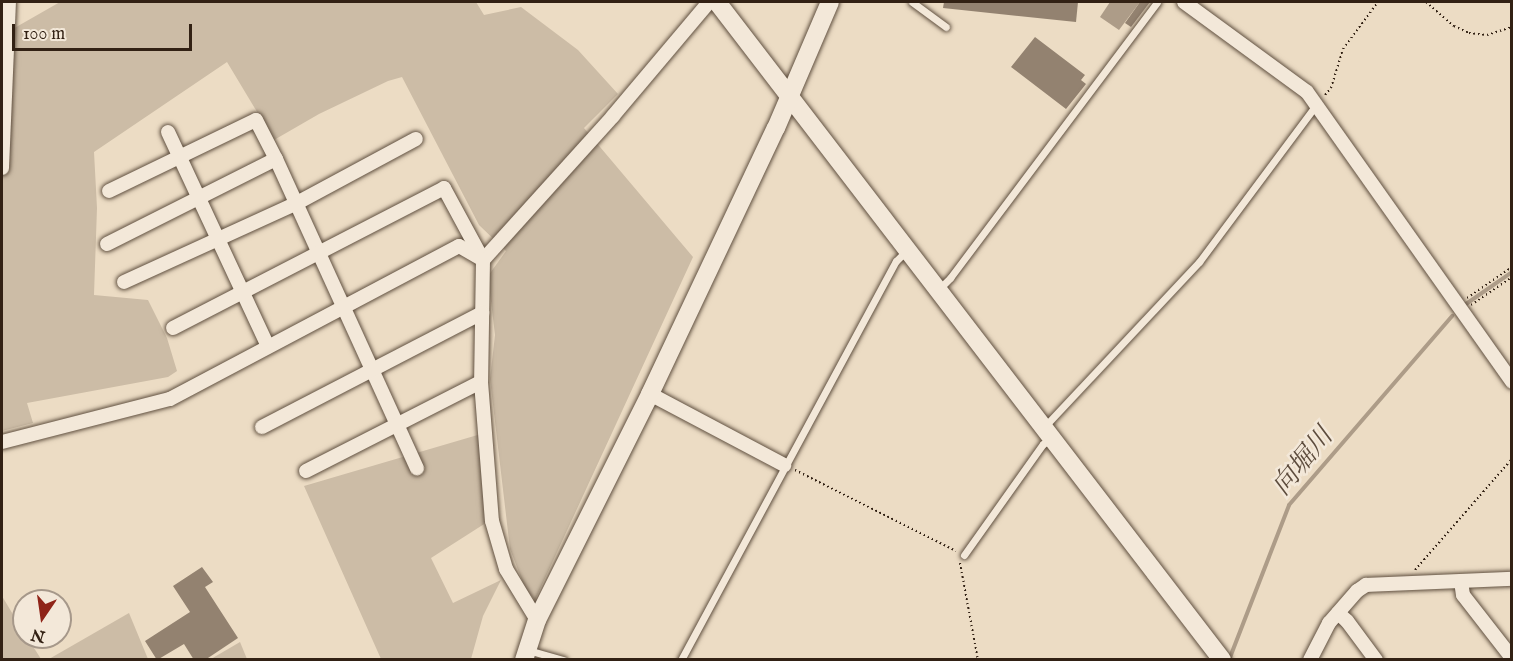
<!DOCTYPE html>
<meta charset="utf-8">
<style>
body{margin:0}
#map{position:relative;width:1513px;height:661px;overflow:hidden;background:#ecdcc4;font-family:"IM FELL English","Noto Serif JP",serif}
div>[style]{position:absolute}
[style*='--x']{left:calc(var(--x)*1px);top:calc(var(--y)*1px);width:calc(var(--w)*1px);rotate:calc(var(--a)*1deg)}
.green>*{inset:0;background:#ccbca6}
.water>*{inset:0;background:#ad9c88}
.stream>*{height:4px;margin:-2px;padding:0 2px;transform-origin:2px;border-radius:2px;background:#ad9c88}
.building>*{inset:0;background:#938270}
.path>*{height:2px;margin-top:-1px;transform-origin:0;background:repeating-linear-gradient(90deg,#322114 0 1.5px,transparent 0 4.5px)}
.roads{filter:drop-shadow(0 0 2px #605040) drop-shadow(0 0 2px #605040)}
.service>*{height:7px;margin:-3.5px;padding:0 3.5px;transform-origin:3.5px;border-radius:3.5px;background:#f3e8d9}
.minor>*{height:14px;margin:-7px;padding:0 7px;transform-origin:7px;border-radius:7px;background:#f3e8d9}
.tertiary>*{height:18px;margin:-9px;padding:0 9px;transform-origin:9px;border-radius:9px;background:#f3e8d9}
span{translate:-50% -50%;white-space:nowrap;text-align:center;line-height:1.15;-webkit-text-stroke:5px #f3e8d9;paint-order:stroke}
.water-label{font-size:26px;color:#5d4c3d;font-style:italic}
.frame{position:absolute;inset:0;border:3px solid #322114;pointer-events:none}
.north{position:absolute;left:12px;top:589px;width:60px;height:60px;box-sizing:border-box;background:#f3e8d9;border:2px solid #a6988a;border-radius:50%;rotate:193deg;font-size:16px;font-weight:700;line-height:24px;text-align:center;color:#322114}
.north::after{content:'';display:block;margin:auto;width:21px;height:27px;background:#8f2418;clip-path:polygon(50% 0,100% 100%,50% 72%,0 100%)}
.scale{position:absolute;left:12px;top:24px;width:180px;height:27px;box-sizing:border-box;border:3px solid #322114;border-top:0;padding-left:8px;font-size:18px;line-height:21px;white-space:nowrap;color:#322114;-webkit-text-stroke:4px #f3e8d9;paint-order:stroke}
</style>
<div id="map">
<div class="green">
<div style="clip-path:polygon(60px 2px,476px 2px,484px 15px,521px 7px,578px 50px,618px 94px,584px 128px,693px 257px,535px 600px,525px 588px,510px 549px,490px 379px,495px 335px,488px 276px,506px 251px,479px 225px,402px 77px,388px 81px,319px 114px,274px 140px,227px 62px,94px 152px,97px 208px,94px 295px,148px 300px,167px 338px,177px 371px,168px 377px,27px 403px,33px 423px,2px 431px,2px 21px,4px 34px)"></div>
<div style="clip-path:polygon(481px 434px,492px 519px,431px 558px,453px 603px,501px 580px,483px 616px,471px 659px,381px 659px,304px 486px)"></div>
<div style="clip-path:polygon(2px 596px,24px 633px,24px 637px,27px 637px,41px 659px,2px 659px)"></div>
<div style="clip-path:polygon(129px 613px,148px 659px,49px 659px)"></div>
<div style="clip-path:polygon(240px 642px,247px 659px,211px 659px)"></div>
</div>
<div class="water">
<div style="clip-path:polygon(1110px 2px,1140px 2px,1119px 30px,1100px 17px)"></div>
</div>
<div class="stream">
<div style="--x:1466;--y:304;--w:56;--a:-34.8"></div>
<div style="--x:1229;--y:660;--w:166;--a:-68.8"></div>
<div style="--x:1289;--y:505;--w:250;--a:-49.2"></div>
</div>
<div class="building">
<div style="clip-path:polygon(944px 2px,1078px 2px,1076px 22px,943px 8px)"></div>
<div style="clip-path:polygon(1140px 2px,1150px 2px,1131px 27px,1125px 23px)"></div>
<div style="clip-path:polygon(1035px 37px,1085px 75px,1081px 80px,1086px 84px,1066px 109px,1011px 67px)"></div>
<div style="clip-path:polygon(202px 567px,213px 582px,205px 587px,238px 638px,205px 660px,194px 660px,184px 644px,157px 660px,145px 641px,190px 612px,173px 586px)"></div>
</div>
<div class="path">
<div style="--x:1426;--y:2;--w:37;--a:41"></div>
<div style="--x:1454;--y:26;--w:17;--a:25"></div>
<div style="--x:1469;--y:33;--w:18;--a:6"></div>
<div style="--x:1487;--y:35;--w:26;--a:-18"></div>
<div style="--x:1325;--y:95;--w:9;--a:-49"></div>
<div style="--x:1331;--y:88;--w:41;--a:-72.9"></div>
<div style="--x:1343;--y:49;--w:59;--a:-53.3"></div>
<div style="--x:1467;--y:298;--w:55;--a:-34.6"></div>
<div style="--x:1471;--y:305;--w:50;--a:-34.3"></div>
<div style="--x:795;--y:470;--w:180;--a:26.7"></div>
<div style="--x:960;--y:563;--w:99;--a:79.5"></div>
<div style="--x:1415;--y:570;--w:147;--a:-48.9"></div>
</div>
<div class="roads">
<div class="service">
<div style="--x:912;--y:2;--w:42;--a:36.3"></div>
<div style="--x:939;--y:289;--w:16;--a:-45"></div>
<div style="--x:950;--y:278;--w:345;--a:-53.1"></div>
<div style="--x:1045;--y:426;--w:225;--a:-46.8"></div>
<div style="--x:1199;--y:262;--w:196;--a:-53.3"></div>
<div style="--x:964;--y:555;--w:136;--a:-54.6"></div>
<div style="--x:1043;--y:444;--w:11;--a:-34"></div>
<div style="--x:528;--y:650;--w:37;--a:16"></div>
<div style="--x:681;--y:660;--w:453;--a:-61.7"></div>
<div style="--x:896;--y:261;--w:16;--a:-45"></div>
</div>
<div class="minor">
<div style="--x:1184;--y:2;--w:152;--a:36.2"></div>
<div style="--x:1307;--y:92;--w:355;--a:54.7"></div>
<div style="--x:168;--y:132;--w:236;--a:65"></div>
<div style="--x:2;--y:168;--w:166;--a:-87.6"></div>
<div style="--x:109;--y:191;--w:163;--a:-25.8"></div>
<div style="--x:256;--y:120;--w:44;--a:62.9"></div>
<div style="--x:276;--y:159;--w:340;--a:65.5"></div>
<div style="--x:107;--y:244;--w:189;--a:-26.7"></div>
<div style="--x:483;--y:260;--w:194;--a:-47.9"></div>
<div style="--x:613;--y:116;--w:149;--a:-49.9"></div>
<div style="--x:124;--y:282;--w:190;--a:-24.5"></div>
<div style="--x:297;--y:203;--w:135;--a:-28.3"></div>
<div style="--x:173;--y:328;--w:305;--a:-27.3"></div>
<div style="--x:444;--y:188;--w:82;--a:61.6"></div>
<div style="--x:483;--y:260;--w:122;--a:90.9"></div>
<div style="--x:481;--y:382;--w:139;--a:85.5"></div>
<div style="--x:492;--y:521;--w:50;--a:73.7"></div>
<div style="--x:506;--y:569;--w:60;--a:58.7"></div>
<div style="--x:650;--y:394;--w:152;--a:27.9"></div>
<div style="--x:262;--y:427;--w:248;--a:-27.4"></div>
<div style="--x:2;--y:442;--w:173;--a:-14.4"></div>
<div style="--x:170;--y:399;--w:327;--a:-27.9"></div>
<div style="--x:459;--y:246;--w:28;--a:30"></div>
<div style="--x:306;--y:471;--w:196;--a:-27"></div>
<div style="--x:1461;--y:581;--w:14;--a:82"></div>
<div style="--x:1463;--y:595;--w:80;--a:52.1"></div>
<div style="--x:1338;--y:613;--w:12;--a:42"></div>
<div style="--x:1347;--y:621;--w:49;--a:53.4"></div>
<div style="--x:1310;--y:660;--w:42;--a:-62.8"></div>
<div style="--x:1329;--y:623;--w:43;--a:-48.8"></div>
<div style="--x:1357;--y:591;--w:11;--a:-34"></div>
<div style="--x:1366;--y:585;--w:146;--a:-2.4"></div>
</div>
<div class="tertiary">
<div style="--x:717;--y:2;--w:829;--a:52.49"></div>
<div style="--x:524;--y:660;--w:42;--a:-72"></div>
<div style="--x:537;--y:620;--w:253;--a:-63.4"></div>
<div style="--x:650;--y:394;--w:294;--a:-64.7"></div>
<div style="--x:776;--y:128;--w:137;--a:-66.8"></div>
</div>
</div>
<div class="water-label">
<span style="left:1303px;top:462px;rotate:-51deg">向堀川</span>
</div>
<div class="frame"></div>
<div class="north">N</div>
<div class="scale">100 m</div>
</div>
